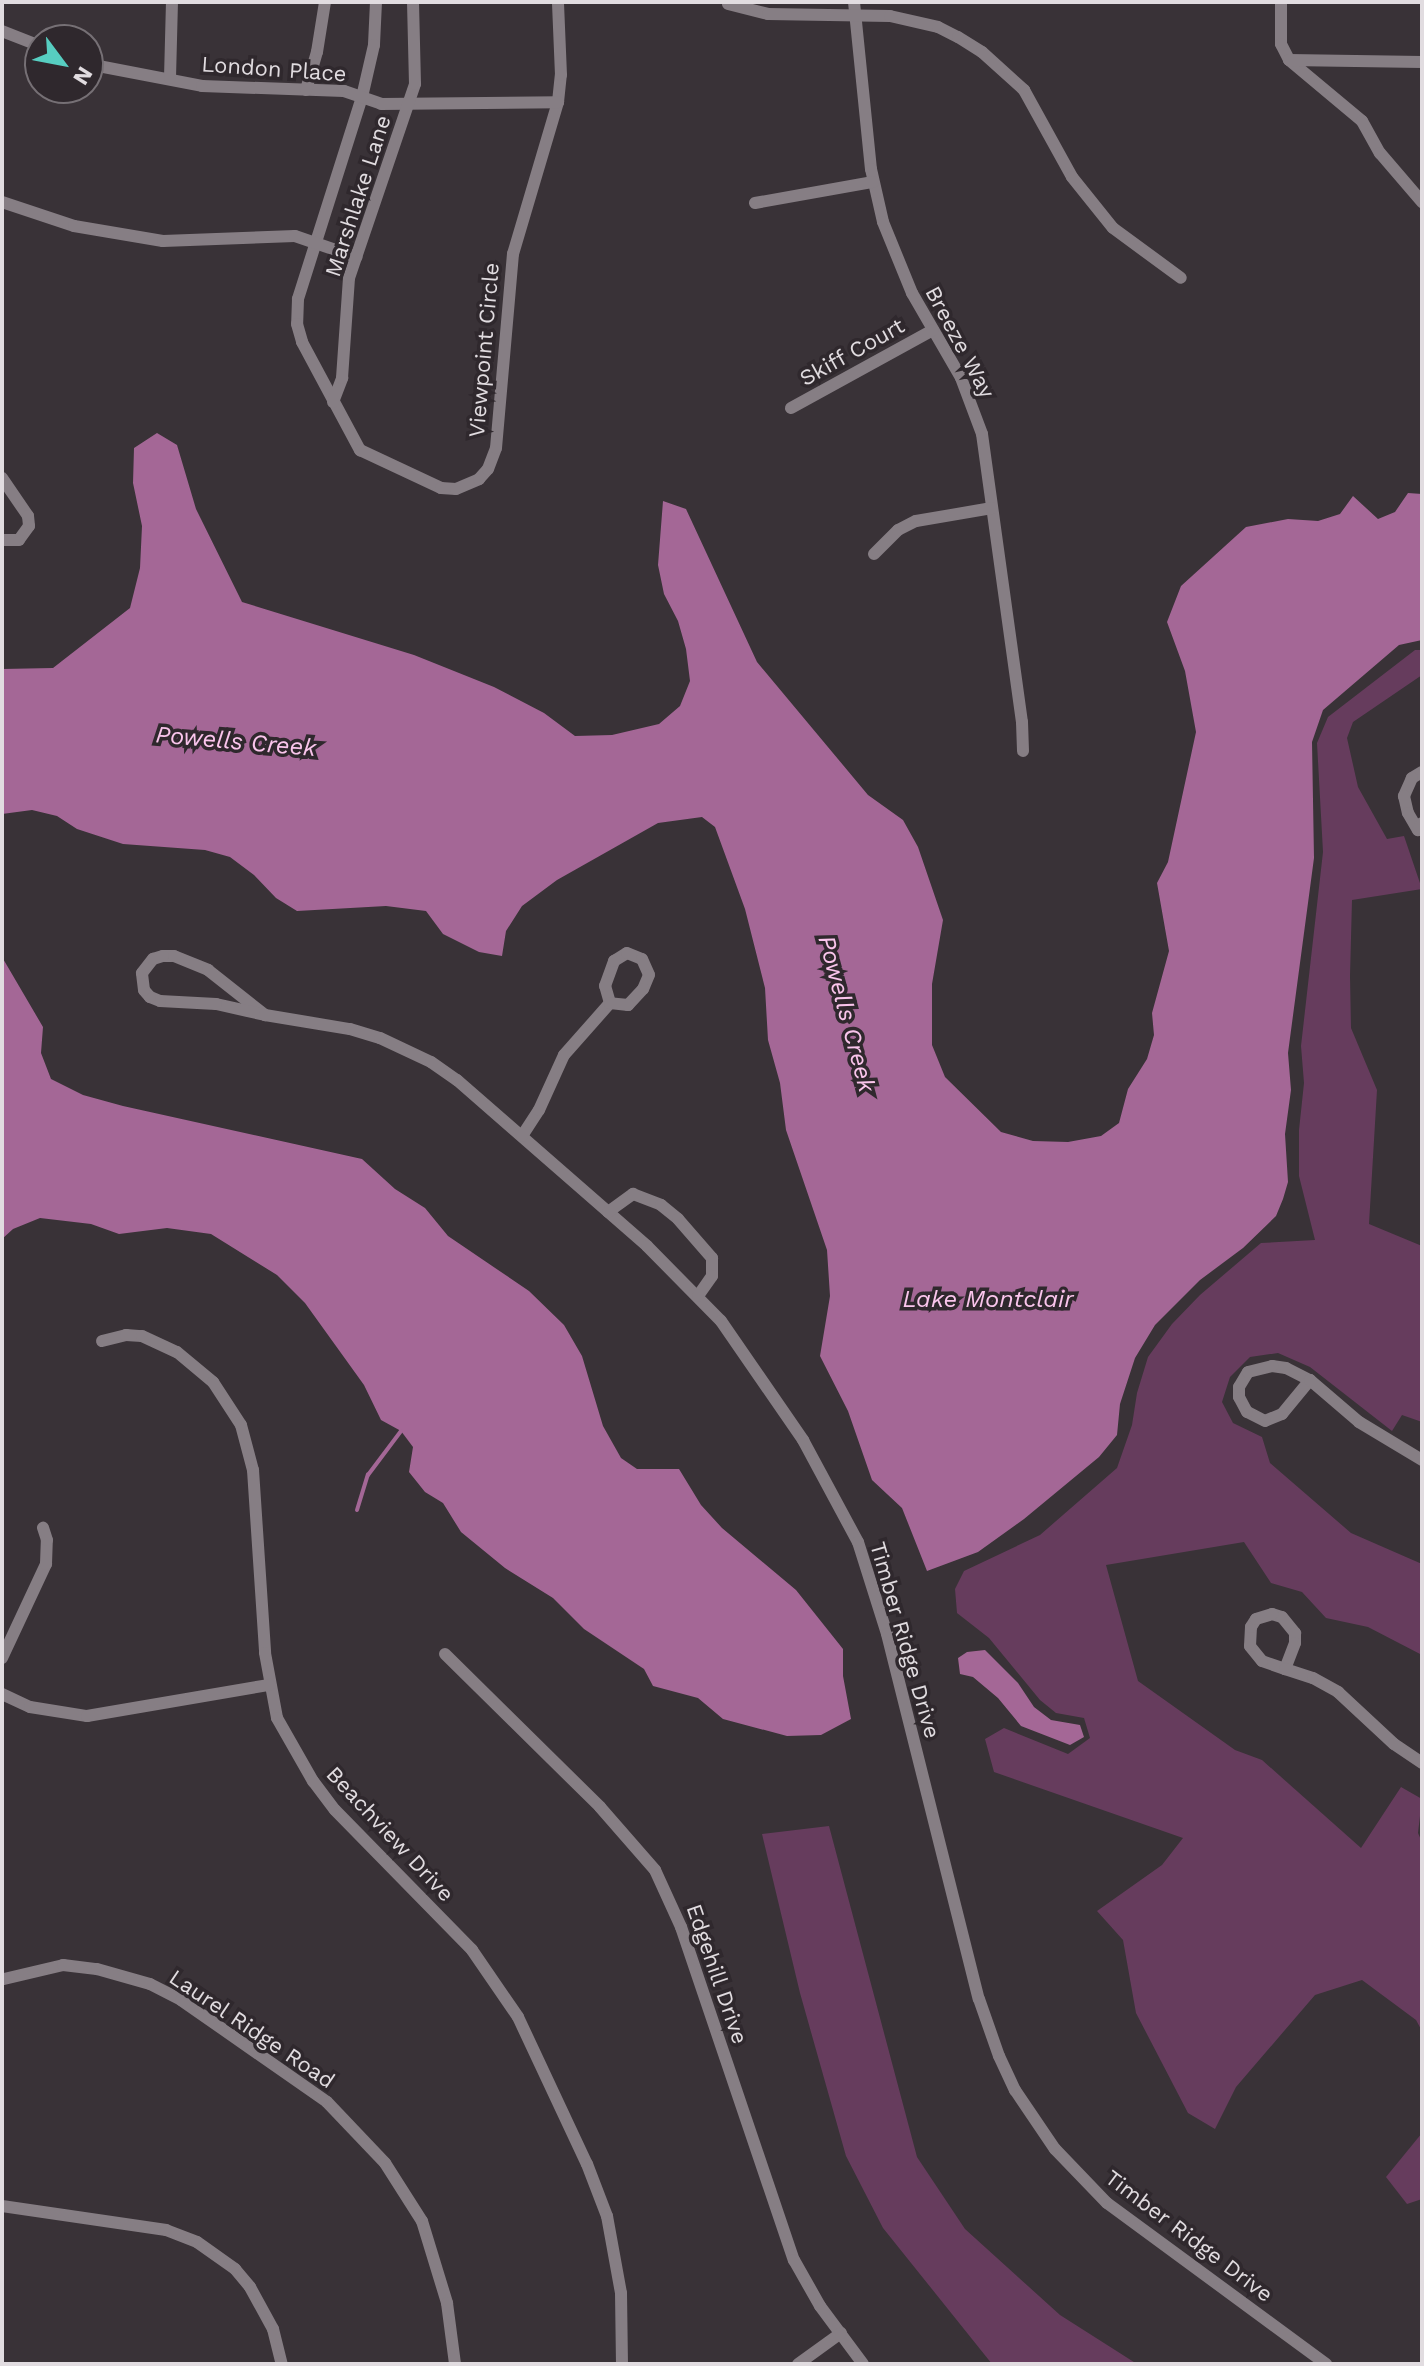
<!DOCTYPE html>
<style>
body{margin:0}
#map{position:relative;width:1424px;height:2366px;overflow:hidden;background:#393237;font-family:"Work Sans",sans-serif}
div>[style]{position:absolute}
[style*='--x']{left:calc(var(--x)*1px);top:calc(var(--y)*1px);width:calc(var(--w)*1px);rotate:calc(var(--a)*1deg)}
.green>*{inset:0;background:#663c5d}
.water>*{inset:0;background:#a46796}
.stream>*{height:4px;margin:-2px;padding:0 2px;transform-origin:2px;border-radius:2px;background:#a46796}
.minor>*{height:12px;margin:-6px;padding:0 6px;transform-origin:6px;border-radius:6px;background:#867e84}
span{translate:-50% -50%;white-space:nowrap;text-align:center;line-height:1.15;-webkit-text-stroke:7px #2f282d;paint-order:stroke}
.street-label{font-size:22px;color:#e1dce0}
.water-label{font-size:24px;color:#fac5ec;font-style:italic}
.frame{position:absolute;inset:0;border:4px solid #e1dce0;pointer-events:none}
.north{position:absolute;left:24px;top:24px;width:80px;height:80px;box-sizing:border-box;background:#2f282d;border:2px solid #767075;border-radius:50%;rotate:122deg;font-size:22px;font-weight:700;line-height:32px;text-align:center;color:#e1dce0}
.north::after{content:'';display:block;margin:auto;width:28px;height:36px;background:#57cec1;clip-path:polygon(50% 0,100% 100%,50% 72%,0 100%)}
</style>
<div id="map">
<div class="green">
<div style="clip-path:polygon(1415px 650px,1422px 650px,1422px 675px,1353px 722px,1347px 738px,1358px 787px,1387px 839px,1404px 836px,1422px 889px,1352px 900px,1350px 976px,1351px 1028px,1377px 1090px,1369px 1224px,1422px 1246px,1422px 1422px,1402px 1415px,1392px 1431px,1310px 1367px,1278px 1353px,1250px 1357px,1230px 1377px,1222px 1402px,1233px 1423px,1262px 1437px,1270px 1463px,1351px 1533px,1422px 1564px,1422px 1655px,1368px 1627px,1326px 1618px,1302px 1592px,1271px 1583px,1244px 1542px,1106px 1565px,1138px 1681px,1235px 1750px,1262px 1760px,1361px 1848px,1401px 1787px,1422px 1799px,1418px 1833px,1422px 1842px,1422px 2031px,1416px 2020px,1362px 1980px,1315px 1995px,1236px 2087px,1215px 2129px,1188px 2113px,1136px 2013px,1123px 1940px,1097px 1911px,1162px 1865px,1183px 1838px,994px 1772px,985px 1739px,1004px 1728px,1068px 1754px,1090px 1738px,1084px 1718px,1056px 1713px,1040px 1700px,989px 1638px,957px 1613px,955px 1589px,964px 1571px,1040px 1535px,1117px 1468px,1132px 1425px,1137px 1393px,1148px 1357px,1172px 1324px,1200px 1295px,1261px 1243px,1315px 1240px,1299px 1176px,1299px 1130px,1304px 1083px,1301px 1046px,1323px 852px,1317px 743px,1328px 717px)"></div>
<div style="clip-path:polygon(829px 1826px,917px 2157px,965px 2229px,1060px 2315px,1137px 2364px,992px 2364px,883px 2228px,846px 2156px,800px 1993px,762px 1834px)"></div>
<div style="clip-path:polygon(1422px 2133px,1422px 2199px,1407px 2204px,1386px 2177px)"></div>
</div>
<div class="water">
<div style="clip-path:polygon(157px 433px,177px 445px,196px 509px,242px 602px,414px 655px,494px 687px,544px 713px,575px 736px,612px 735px,659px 724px,680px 706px,690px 681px,686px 649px,678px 621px,664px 594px,658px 565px,663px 501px,686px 509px,757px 662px,868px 795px,903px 820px,918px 847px,943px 920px,932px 984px,932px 1045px,945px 1077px,1001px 1132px,1033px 1141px,1068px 1142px,1101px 1136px,1119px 1123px,1128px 1089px,1147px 1059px,1154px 1035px,1152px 1013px,1169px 951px,1157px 883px,1168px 862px,1196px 732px,1185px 671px,1167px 622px,1181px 586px,1246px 527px,1288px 519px,1318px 521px,1340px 514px,1353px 496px,1378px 519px,1395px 512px,1408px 493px,1422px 494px,1422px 640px,1399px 645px,1323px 710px,1312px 742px,1314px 858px,1288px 1053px,1291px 1090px,1285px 1134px,1288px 1182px,1283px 1199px,1276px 1216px,1243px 1248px,1200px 1280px,1155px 1325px,1135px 1358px,1120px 1404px,1117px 1435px,1099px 1457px,1024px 1519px,978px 1552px,927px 1571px,902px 1508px,872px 1480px,848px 1411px,820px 1356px,830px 1296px,827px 1250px,786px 1130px,780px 1083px,768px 1040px,765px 988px,745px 909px,715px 827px,702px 817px,658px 823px,557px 880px,522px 906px,506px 931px,502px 956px,479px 952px,443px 934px,426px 911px,386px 906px,297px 911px,276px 898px,254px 875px,230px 857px,205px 850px,123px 844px,77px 829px,57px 816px,32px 810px,2px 814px,2px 669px,53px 668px,130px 608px,140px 568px,142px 526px,133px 483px,134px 448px)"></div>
<div style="clip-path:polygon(2px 957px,43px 1027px,41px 1053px,51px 1079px,83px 1095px,123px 1106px,362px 1159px,395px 1189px,425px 1208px,448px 1236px,529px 1291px,564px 1325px,582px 1356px,603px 1426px,621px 1458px,637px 1469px,679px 1469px,701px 1505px,722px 1528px,796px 1590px,843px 1649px,843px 1676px,851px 1719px,821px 1735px,787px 1736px,723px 1719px,698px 1698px,653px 1686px,644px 1669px,584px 1629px,553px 1598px,505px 1568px,461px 1532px,443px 1503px,425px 1492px,409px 1472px,413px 1447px,401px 1431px,381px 1420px,364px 1385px,305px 1303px,277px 1275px,211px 1234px,167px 1228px,119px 1234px,91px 1224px,40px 1218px,13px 1229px,2px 1239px)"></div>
<div style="clip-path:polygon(985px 1650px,1018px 1683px,1034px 1707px,1051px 1720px,1080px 1725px,1084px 1737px,1070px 1745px,1021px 1726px,998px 1698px,973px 1677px,960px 1674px,958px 1658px,967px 1652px)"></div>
</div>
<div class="stream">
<div style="--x:357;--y:1510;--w:37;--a:-73"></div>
<div style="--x:368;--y:1475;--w:55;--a:-53.1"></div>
</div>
<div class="minor">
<div style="--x:376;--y:2;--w:43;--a:92.7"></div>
<div style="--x:374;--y:45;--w:53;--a:103"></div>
<div style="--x:362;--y:97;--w:212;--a:107.6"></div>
<div style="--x:298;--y:299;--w:25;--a:92"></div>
<div style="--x:297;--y:324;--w:19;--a:74"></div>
<div style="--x:302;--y:342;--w:123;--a:61.8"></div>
<div style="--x:360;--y:450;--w:89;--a:25.1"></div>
<div style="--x:441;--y:488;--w:15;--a:4"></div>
<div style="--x:456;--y:489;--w:25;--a:-23"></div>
<div style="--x:479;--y:479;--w:13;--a:-48"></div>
<div style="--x:488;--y:469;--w:22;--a:-69"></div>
<div style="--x:496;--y:448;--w:195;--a:-85"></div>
<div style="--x:513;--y:254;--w:159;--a:-73.5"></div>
<div style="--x:558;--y:102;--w:27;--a:-84"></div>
<div style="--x:561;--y:75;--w:73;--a:-92.4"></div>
<div style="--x:854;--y:2;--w:168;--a:84.2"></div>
<div style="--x:871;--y:169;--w:54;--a:77.2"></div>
<div style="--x:883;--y:222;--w:77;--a:67.8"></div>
<div style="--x:912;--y:293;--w:98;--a:60"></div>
<div style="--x:961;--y:378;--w:60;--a:69.4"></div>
<div style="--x:982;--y:434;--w:291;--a:82.1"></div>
<div style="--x:1022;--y:722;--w:29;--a:88"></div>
<div style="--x:1281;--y:2;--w:42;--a:90"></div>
<div style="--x:1281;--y:44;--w:18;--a:63"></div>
<div style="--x:1289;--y:60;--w:95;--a:39.9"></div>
<div style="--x:1362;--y:121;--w:37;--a:61"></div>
<div style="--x:1380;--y:153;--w:65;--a:49.4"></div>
<div style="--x:728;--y:4;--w:41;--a:14"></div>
<div style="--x:768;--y:14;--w:122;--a:0.9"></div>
<div style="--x:890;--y:16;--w:49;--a:12.9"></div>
<div style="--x:938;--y:27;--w:22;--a:27"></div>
<div style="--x:958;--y:37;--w:28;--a:32"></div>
<div style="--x:982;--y:52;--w:57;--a:42.1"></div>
<div style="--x:1024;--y:90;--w:99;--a:61.1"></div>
<div style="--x:1072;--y:177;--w:65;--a:51.2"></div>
<div style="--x:1113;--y:228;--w:84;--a:36.3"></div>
<div style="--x:2;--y:31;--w:41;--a:21.5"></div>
<div style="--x:1289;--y:60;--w:133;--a:0.9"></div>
<div style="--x:88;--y:64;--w:116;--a:10.9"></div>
<div style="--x:202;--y:86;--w:142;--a:2"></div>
<div style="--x:344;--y:91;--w:39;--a:19"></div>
<div style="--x:381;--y:104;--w:177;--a:-0.6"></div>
<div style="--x:170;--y:78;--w:76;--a:-88.5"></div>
<div style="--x:306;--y:90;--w:40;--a:-74"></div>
<div style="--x:317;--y:52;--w:51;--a:-80.9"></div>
<div style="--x:2;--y:202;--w:76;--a:18.4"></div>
<div style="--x:74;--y:226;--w:90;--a:9.6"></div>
<div style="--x:163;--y:241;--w:132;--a:-2.2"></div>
<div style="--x:295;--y:236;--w:65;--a:19"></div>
<div style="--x:755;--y:203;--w:120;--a:-10.1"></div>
<div style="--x:333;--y:402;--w:26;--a:-69"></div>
<div style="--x:342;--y:378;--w:100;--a:-86"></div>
<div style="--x:349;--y:278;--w:205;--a:-71.2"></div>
<div style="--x:415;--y:84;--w:82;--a:-91.4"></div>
<div style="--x:791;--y:408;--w:162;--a:-28.8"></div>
<div style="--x:2;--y:478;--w:46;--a:55.6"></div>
<div style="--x:28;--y:516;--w:10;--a:84"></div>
<div style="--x:29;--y:526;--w:17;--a:126"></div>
<div style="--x:19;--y:540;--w:17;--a:180"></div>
<div style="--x:874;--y:554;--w:34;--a:-45"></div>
<div style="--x:898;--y:530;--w:20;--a:-27"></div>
<div style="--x:916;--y:521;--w:77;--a:-9.7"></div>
<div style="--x:1422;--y:772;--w:12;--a:149"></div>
<div style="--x:1412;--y:778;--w:20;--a:114"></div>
<div style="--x:1404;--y:796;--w:17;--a:77"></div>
<div style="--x:1408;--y:813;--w:20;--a:60"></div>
<div style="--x:1418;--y:830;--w:8;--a:-60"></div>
<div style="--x:163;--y:956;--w:11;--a:0"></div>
<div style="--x:174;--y:956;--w:37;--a:22"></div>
<div style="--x:208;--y:970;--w:73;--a:38.3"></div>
<div style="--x:265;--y:1015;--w:50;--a:-167.3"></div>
<div style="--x:216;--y:1004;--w:56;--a:-176.9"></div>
<div style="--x:160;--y:1001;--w:11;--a:-158"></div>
<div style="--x:150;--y:997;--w:9;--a:-131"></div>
<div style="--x:144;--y:990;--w:17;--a:-97"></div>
<div style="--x:142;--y:973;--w:18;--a:-52"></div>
<div style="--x:153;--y:959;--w:10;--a:-17"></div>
<div style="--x:265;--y:1015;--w:86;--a:9.4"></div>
<div style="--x:350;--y:1029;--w:31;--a:17"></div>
<div style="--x:380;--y:1038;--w:56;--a:25.2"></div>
<div style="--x:431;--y:1062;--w:32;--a:35"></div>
<div style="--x:457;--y:1080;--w:252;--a:41.1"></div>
<div style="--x:647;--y:1246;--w:105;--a:45.4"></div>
<div style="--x:721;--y:1321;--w:145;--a:55.4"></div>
<div style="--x:803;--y:1440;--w:116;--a:61.7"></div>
<div style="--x:858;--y:1542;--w:96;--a:72.5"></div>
<div style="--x:887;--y:1634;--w:376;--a:75.9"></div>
<div style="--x:979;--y:1999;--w:60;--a:70.7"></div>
<div style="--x:999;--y:2056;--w:38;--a:65"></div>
<div style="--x:1015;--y:2090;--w:71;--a:55.9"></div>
<div style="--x:1055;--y:2149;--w:75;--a:46.1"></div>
<div style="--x:1107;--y:2203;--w:272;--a:36.3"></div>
<div style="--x:522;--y:1136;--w:31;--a:-57"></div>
<div style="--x:539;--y:1110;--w:60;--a:-65.6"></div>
<div style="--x:564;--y:1055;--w:69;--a:-48.5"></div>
<div style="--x:610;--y:1003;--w:18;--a:-106"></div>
<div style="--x:605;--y:986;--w:27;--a:-70"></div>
<div style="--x:614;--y:961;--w:15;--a:-32"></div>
<div style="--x:627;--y:953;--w:16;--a:22"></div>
<div style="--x:642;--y:959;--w:17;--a:66"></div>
<div style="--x:649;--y:975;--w:15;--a:113"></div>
<div style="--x:643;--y:989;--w:22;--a:133"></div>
<div style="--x:628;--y:1005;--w:18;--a:-174"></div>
<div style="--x:608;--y:1212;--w:31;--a:-36"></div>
<div style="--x:633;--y:1194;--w:30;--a:21"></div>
<div style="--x:661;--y:1205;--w:22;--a:39"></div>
<div style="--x:678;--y:1219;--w:52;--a:48.9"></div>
<div style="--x:712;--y:1258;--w:18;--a:90"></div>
<div style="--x:712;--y:1276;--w:24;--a:125"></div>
<div style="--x:102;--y:1341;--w:25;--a:-14"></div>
<div style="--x:126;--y:1335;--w:16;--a:4"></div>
<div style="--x:142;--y:1336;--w:38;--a:25"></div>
<div style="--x:177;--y:1352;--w:47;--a:39.8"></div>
<div style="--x:213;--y:1382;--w:51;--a:56.9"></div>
<div style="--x:241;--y:1425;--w:47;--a:75.1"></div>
<div style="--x:253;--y:1470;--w:183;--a:86.2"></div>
<div style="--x:265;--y:1653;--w:66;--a:79.5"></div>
<div style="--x:277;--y:1718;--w:73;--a:60.3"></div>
<div style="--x:313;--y:1781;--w:36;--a:53"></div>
<div style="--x:335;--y:1810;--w:196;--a:45.6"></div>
<div style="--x:472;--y:1950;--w:81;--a:55.5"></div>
<div style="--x:518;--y:2017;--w:162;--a:64.9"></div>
<div style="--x:587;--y:2164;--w:56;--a:69"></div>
<div style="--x:607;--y:2216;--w:78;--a:79.7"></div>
<div style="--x:621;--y:2293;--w:71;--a:89.2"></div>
<div style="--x:1272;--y:1366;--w:14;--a:8"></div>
<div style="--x:1286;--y:1368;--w:27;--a:27"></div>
<div style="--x:1310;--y:1380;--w:44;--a:129.5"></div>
<div style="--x:1282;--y:1414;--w:18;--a:158"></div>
<div style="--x:1265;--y:1421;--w:20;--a:-153"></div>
<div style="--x:1247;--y:1412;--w:17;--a:-118"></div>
<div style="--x:1239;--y:1397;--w:10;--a:-90"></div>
<div style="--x:1239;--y:1387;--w:17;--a:-59"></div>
<div style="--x:1248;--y:1372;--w:25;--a:-14"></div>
<div style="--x:1310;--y:1380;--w:65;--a:40.6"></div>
<div style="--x:1359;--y:1422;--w:74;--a:31.1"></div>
<div style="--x:1272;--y:1614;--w:10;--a:17"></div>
<div style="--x:1282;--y:1617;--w:21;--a:51"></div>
<div style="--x:1295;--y:1633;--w:10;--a:90"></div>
<div style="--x:1295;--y:1643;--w:28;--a:111"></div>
<div style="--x:1285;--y:1669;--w:24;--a:-161"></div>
<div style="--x:1262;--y:1661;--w:19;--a:-129"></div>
<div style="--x:1250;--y:1646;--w:19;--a:-87"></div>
<div style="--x:1251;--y:1627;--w:9;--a:-58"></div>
<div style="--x:1256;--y:1619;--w:17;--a:-17"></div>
<div style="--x:445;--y:1654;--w:218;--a:44.6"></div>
<div style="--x:600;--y:1807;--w:84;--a:48.9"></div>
<div style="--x:655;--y:1870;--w:63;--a:65.5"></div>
<div style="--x:681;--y:1927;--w:352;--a:71.3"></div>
<div style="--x:794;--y:2260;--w:53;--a:60.5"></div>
<div style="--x:820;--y:2306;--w:72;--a:53.4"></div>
<div style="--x:2;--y:1658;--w:104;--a:-64.9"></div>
<div style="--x:46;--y:1564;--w:24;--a:-88"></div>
<div style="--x:47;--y:1540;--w:13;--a:-108"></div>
<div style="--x:1285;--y:1669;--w:29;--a:18"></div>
<div style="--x:1313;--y:1678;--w:29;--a:29"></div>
<div style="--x:1338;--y:1692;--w:76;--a:42.9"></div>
<div style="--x:1394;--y:1744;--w:34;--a:34"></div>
<div style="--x:2;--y:1694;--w:31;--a:25"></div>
<div style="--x:30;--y:1707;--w:58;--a:9"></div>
<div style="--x:87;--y:1716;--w:185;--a:-9.7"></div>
<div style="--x:4;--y:1979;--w:61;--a:-13.3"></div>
<div style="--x:63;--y:1965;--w:34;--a:7"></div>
<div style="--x:97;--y:1969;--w:55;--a:15.8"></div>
<div style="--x:150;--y:1984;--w:35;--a:27"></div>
<div style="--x:181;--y:2000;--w:178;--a:34.9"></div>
<div style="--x:327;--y:2102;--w:84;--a:46.4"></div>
<div style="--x:385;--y:2163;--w:69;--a:57.5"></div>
<div style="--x:422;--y:2221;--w:86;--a:73"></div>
<div style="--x:447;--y:2303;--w:62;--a:82.5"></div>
<div style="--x:2;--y:2206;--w:166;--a:8.3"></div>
<div style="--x:166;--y:2230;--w:33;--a:21"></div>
<div style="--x:197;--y:2242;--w:47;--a:35.4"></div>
<div style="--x:235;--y:2269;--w:23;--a:50"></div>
<div style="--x:250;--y:2287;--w:48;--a:61.3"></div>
<div style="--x:273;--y:2329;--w:36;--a:76"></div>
<div style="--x:798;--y:2364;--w:53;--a:-35.8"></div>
</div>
<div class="street-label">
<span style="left:274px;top:69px;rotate:4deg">London Place</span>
<span style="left:358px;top:196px;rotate:-72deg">Marshlake Lane</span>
<span style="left:960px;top:342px;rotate:62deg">Breeze Way</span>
<span style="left:484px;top:350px;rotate:-85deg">Viewpoint Circle</span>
<span style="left:852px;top:352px;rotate:-29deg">Skiff Court</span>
<span style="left:905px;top:1640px;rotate:74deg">Timber Ridge Drive</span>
<span style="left:390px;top:1834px;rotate:47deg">Beachview Drive</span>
<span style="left:717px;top:1974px;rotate:71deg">Edgehill Drive</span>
<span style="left:252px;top:2029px;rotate:34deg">Laurel Ridge Road</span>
<span style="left:1189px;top:2236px;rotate:37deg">Timber Ridge Drive</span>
</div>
<div class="water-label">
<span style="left:236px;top:742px;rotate:5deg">Powells Creek</span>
<span style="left:846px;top:1014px;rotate:75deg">Powells Creek</span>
<span style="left:988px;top:1300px">Lake Montclair</span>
</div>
<div class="frame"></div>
<div class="north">N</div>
</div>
